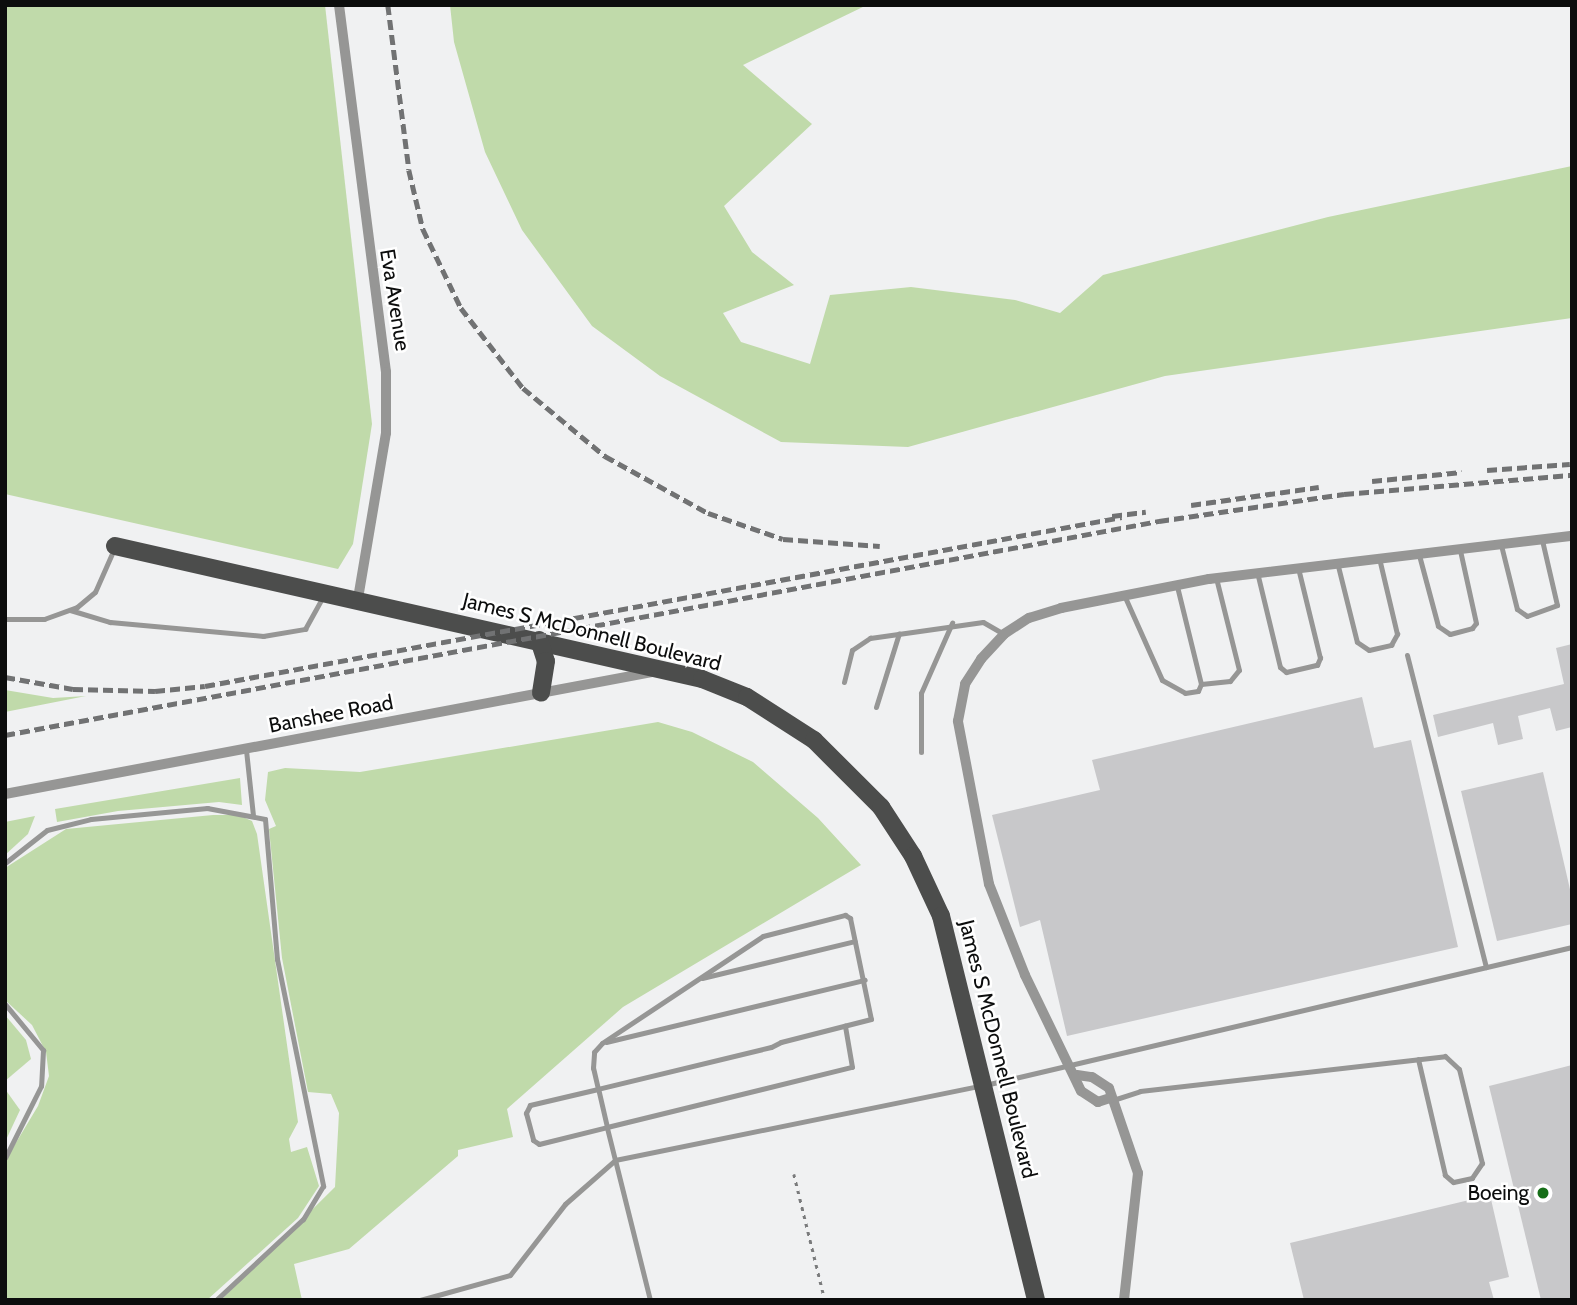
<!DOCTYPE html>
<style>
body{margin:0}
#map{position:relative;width:1577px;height:1305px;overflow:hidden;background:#f0f1f2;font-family:Cabin,sans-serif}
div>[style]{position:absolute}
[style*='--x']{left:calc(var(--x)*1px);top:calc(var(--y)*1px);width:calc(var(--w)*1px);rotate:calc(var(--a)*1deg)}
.green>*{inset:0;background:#c0daaa}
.building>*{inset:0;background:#c8c8ca}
.path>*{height:2.5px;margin-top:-1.25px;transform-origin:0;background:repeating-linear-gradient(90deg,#7a7b7c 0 3.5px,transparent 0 8.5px)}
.service>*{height:5px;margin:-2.5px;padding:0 2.5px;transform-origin:2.5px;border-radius:2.5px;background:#969695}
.minor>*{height:10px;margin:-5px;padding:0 5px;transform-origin:5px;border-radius:5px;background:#969695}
.primary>*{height:18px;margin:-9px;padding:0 9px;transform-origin:9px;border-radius:9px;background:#4c4d4c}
.rail>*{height:4.5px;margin-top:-2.25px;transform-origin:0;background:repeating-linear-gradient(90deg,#717273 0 10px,transparent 0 15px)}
.dots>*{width:19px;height:19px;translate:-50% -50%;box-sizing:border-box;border:4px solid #fff;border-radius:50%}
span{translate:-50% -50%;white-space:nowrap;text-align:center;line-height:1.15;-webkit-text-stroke:5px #fff;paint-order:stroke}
.street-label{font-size:21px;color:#0c0d0d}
.poi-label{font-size:21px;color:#0c0d0d}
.right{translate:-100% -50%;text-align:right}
.frame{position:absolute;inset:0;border:7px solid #0c0d0d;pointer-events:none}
</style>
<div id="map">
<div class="green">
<div style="clip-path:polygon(5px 5px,325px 5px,372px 424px,353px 544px,338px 569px,5px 494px)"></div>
<div style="clip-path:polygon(450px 5px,867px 5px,743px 65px,812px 124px,724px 206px,752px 252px,794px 285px,723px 313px,741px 342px,810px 364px,830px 295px,911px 287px,1015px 300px,1060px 313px,1103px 275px,1328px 217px,1572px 166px,1572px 318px,1165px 376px,908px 447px,781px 442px,660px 376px,592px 326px,522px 230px,485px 152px,454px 42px)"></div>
<div style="clip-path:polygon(5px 690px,53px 698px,86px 696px,5px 712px)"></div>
<div style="clip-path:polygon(658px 722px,692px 732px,753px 762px,818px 818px,861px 865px,623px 1007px,507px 1109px,513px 1137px,458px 1150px,458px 1156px,349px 1249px,294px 1264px,302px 1300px,221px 1300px,335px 1187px,339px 1113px,331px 1094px,308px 1092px,282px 958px,269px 829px,276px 826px,265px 800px,268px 772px,285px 768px,360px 772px)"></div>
<div style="clip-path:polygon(240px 778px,242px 805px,219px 802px,118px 811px,57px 822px,55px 809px)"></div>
<div style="clip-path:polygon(213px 815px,238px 815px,252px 821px,257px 834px,298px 1122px,289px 1139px,291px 1152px,307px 1147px,319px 1186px,298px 1218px,207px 1300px,5px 1300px,5px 1161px,38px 1106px,49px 1076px,46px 1052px,32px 1025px,5px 1000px,5px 868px,66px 829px)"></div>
<div style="clip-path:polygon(35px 816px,28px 834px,5px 855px,5px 822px)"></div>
<div style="clip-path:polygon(5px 1015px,26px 1040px,31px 1059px,5px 1081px)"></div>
<div style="clip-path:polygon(5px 1089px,20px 1110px,5px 1142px)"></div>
</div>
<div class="building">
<div style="clip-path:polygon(1572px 644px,1572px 727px,1556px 731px,1550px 708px,1518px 716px,1523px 739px,1498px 745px,1493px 723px,1438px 737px,1433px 715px,1564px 684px,1556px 648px)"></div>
<div style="clip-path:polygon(1362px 697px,1374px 748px,1411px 740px,1458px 947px,1067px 1036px,1040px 920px,1020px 927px,992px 815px,1100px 790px,1092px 760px)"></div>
<div style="clip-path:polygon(1543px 772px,1572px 898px,1572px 924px,1497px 941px,1461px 791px)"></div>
<div style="clip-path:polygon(1572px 1065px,1572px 1300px,1541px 1300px,1489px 1086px)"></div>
<div style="clip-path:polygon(1490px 1195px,1509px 1277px,1489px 1282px,1494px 1300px,1304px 1300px,1290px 1243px)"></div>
</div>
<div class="path">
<div style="--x:794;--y:1174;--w:130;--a:76.2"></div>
</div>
<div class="service">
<div style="--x:1501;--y:545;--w:66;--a:76"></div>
<div style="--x:1517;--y:609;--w:12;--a:35"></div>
<div style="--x:1527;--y:616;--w:32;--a:-20"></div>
<div style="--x:1557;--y:605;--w:67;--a:-103"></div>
<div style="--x:1419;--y:555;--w:73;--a:75"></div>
<div style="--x:1438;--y:626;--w:14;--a:34"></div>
<div style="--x:1450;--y:634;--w:23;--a:-15"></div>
<div style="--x:1472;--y:628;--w:6;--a:-51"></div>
<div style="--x:1476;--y:623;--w:75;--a:-102.4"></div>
<div style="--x:1337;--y:562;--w:82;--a:76"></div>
<div style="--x:1357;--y:642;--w:14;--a:34"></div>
<div style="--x:1369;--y:650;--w:23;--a:-13"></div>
<div style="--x:1391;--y:645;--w:13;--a:-61"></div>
<div style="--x:1397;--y:634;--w:78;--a:-103.3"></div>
<div style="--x:1257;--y:572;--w:98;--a:76.4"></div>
<div style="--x:1280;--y:667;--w:8;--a:40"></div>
<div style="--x:1286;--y:672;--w:32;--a:-13"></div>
<div style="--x:1317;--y:665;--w:8;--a:-67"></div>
<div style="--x:1320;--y:658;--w:93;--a:-103.7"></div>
<div style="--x:1124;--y:595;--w:93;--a:65.9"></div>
<div style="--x:1162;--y:680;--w:26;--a:29"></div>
<div style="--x:1185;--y:693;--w:13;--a:-9"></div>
<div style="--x:1198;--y:691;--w:8;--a:-67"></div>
<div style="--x:1201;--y:684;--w:101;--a:-103.8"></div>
<div style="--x:70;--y:610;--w:42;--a:16.7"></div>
<div style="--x:110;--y:622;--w:154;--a:5.2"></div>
<div style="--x:263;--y:636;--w:43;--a:-9.5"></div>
<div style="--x:305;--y:629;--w:35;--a:-61"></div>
<div style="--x:5;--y:619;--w:39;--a:0"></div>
<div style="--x:44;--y:619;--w:35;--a:-20"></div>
<div style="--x:77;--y:607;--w:23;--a:-40"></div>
<div style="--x:95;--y:592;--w:47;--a:-66.2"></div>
<div style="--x:1407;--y:655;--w:322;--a:75.8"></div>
<div style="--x:844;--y:682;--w:33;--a:-76"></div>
<div style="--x:852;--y:650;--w:22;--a:-34"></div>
<div style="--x:870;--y:638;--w:114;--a:-8.1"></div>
<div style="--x:983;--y:622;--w:24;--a:30"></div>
<div style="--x:1201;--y:684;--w:29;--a:-6"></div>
<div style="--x:1230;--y:681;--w:14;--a:-51"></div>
<div style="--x:1239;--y:670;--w:95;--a:-104"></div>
<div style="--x:876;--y:707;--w:77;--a:-72.7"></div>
<div style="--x:246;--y:750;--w:65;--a:83.9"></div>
<div style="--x:921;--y:752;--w:59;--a:-90"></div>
<div style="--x:921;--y:693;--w:77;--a:-66.1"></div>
<div style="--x:5;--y:863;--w:53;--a:-38.2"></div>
<div style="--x:47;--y:830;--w:45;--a:-14"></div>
<div style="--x:91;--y:819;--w:117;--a:-5.4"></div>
<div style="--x:207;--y:808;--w:59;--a:10.7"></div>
<div style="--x:265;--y:819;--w:141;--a:85.1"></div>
<div style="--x:277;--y:959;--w:232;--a:78.5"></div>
<div style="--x:323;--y:1186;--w:39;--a:121"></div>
<div style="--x:303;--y:1219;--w:119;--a:137"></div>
<div style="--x:702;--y:978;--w:157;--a:-13.6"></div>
<div style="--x:5;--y:1004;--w:60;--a:50.4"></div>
<div style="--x:43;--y:1050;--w:36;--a:93"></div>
<div style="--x:41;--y:1086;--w:80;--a:116.6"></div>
<div style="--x:606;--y:1042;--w:266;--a:-13.5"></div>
<div style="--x:1113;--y:1100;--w:28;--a:-18"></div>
<div style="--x:1140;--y:1091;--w:307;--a:-6.5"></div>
<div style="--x:1445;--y:1056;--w:19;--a:43"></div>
<div style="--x:1459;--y:1069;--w:97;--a:76.3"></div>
<div style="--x:1482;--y:1163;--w:18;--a:124"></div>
<div style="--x:1472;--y:1178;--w:19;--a:168"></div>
<div style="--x:1453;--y:1182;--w:11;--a:-139"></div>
<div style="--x:1445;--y:1175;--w:119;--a:-103.1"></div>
<div style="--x:420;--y:1300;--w:93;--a:-15.5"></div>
<div style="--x:510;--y:1275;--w:90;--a:-52.2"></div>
<div style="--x:565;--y:1204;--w:67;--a:-41.3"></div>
<div style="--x:615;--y:1160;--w:378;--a:-11.5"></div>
<div style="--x:985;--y:1085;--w:603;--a:-13.23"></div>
<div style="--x:650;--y:1300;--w:144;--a:-104"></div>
<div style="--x:615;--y:1160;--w:34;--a:-104"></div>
<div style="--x:607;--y:1127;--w:39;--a:-103"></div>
<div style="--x:598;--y:1089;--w:22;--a:-103"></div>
<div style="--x:593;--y:1068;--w:16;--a:-86"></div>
<div style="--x:594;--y:1052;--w:12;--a:-48"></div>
<div style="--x:602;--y:1043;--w:193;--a:-33.6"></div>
<div style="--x:763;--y:936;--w:85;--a:-14.4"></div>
<div style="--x:845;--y:915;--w:6;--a:31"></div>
<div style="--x:850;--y:918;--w:103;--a:78.3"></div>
<div style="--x:871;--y:1019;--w:93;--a:165.7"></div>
<div style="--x:781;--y:1042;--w:11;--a:153"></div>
<div style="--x:771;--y:1047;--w:178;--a:166.4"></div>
<div style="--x:598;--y:1089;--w:70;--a:166.8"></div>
<div style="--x:530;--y:1105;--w:9;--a:117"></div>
<div style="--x:526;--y:1113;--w:28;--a:75"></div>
<div style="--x:533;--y:1140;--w:7;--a:34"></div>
<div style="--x:539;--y:1144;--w:70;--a:-14"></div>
<div style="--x:607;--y:1127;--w:252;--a:-13.8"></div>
<div style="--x:852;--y:1067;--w:42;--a:-99.7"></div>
</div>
<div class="minor">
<div style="--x:339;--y:5;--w:370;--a:82.7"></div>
<div style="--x:386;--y:372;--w:61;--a:90"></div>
<div style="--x:386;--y:433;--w:168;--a:99.6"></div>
<div style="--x:5;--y:794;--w:658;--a:-10.68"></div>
<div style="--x:1077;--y:1075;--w:15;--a:8"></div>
<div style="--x:1092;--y:1077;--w:20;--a:33"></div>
<div style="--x:1109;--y:1088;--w:90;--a:71.2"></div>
<div style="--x:1138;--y:1173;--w:128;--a:96.3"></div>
<div style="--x:1110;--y:1098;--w:13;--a:162"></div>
<div style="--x:1098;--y:1102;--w:20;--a:-147"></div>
<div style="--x:1081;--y:1091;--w:129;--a:-115.8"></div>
<div style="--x:1025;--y:975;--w:98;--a:-111.6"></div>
<div style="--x:989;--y:884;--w:166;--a:-100.8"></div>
<div style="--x:958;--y:721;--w:38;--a:-79"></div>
<div style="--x:965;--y:684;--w:30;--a:-57"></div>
<div style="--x:981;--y:659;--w:34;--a:-47"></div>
<div style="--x:1004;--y:634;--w:30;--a:-33"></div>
<div style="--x:1029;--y:618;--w:34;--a:-17"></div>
<div style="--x:1061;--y:608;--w:151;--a:-11.1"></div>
<div style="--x:1209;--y:579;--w:366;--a:-6.8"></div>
</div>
<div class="primary">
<div style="--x:115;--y:546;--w:602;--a:12.77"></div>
<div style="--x:702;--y:679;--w:48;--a:21.8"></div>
<div style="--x:747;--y:697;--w:80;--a:32.7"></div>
<div style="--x:814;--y:740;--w:95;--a:45"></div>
<div style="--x:881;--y:807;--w:59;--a:56.9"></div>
<div style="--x:913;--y:856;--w:66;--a:65"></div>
<div style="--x:941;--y:916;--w:396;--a:76.1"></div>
<div style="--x:539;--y:640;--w:22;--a:72"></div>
<div style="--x:546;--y:661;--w:32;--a:99"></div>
</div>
<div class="rail">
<div style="--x:388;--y:5;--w:166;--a:82.7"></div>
<div style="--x:409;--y:170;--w:61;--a:76.7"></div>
<div style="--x:423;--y:229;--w:88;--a:64.3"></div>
<div style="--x:461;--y:308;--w:101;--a:52.2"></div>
<div style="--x:523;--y:388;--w:107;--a:39.7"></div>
<div style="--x:605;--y:456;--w:118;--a:29"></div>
<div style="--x:708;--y:513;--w:79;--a:19.1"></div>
<div style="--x:783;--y:539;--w:97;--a:4.1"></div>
<div style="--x:1487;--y:470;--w:83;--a:-4.1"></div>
<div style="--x:1372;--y:481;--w:90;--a:-5.7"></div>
<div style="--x:1191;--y:505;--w:129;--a:-8"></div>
<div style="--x:1112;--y:516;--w:34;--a:-7"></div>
<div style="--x:5;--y:677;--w:69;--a:10"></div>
<div style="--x:73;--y:689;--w:82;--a:1.4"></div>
<div style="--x:155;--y:691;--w:50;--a:-5.7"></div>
<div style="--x:205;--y:686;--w:932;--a:-10.44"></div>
<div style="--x:5;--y:735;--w:1174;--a:-10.51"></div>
<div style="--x:1159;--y:521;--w:187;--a:-8.3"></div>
<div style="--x:1344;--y:494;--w:229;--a:-4.8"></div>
</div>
<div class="dots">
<div style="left:1543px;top:1193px;background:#166e18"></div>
</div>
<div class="street-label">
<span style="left:395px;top:300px;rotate:81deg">Eva Avenue</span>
<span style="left:592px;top:632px;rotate:14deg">James S McDonnell Boulevard</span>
<span style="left:331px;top:714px;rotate:-11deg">Banshee Road</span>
<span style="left:998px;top:1049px;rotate:76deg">James S McDonnell Boulevard</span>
</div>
<div class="poi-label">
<span class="right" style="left:1529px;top:1193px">Boeing</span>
</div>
<div class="frame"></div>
</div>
